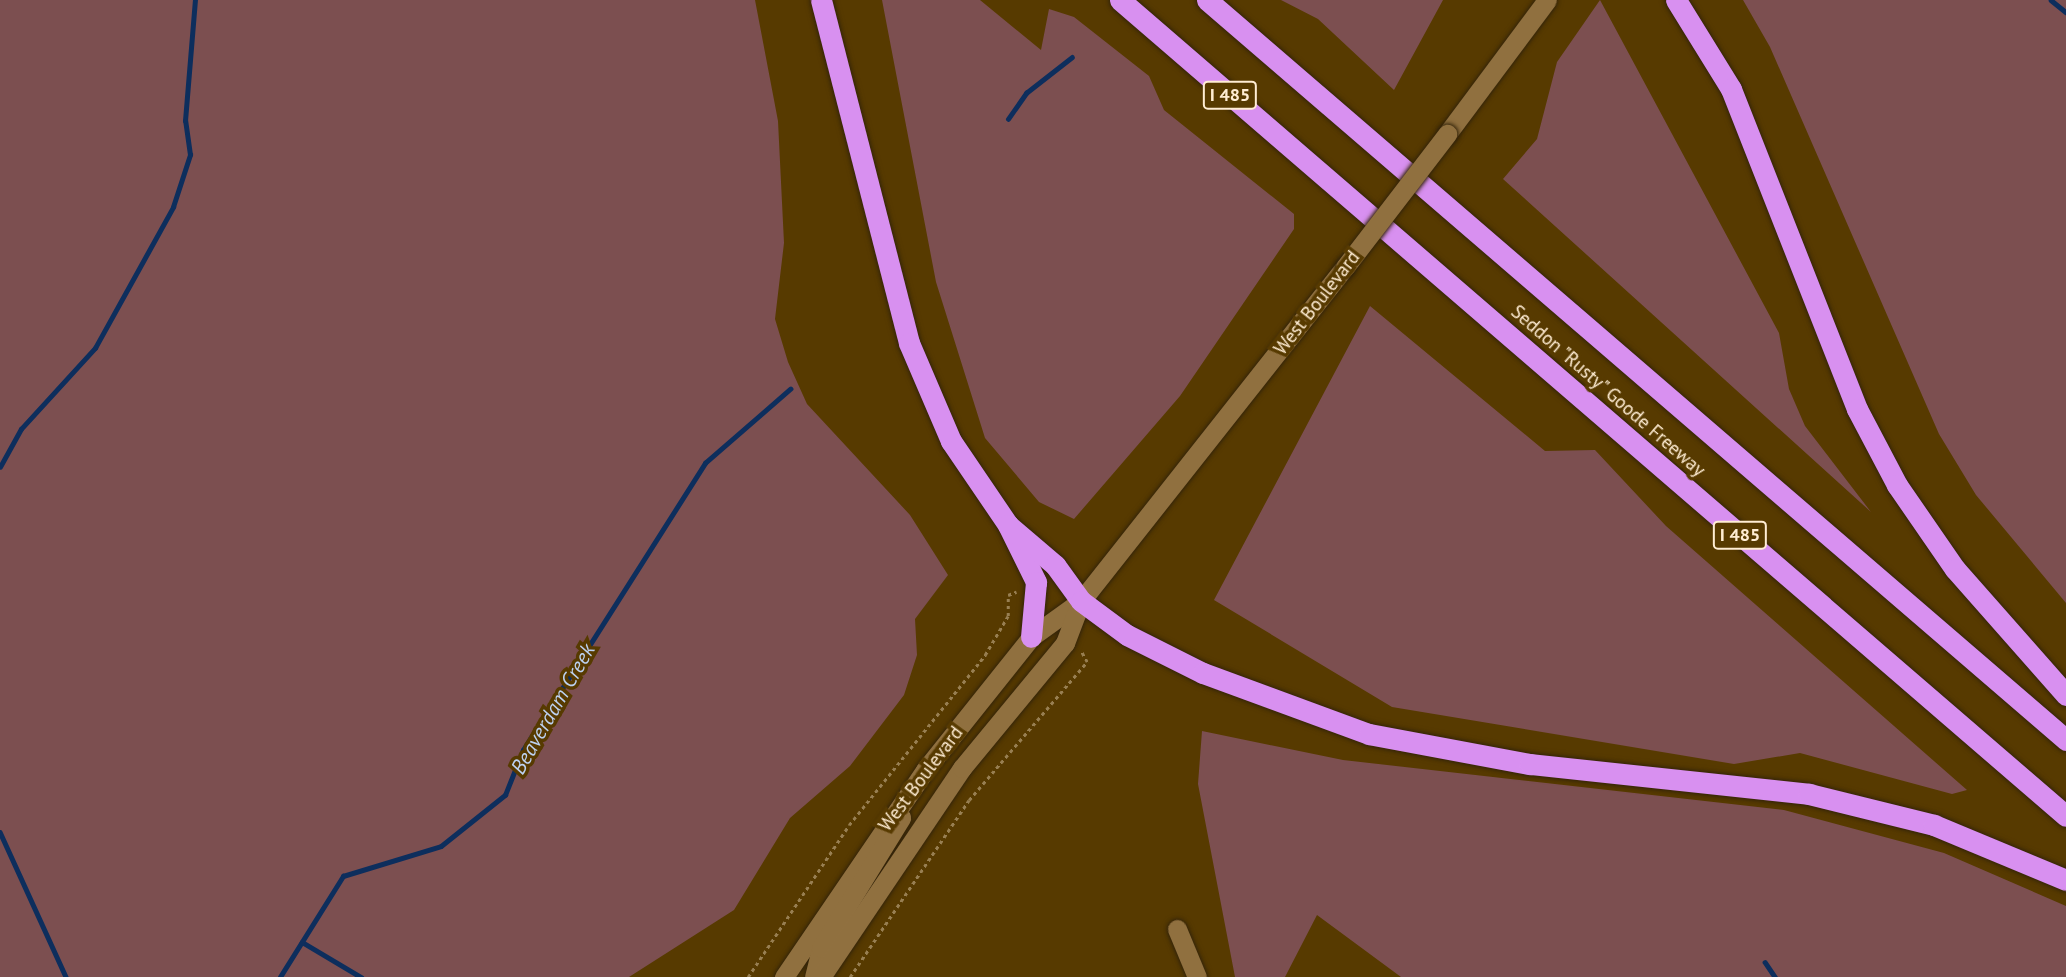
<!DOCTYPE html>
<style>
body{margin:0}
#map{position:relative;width:2066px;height:977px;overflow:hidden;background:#573a00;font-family:"PT Sans",sans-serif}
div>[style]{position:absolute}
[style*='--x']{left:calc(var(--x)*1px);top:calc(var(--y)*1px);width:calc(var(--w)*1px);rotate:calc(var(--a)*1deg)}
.green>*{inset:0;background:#7c4f50}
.stream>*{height:4.5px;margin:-2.25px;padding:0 2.25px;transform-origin:2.25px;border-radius:2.25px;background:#0d2e5d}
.path>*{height:2.5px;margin-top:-1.25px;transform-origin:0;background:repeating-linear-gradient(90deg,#987f52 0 3.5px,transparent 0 7px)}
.roads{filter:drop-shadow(0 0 2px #342409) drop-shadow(0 0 2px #342409)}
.minor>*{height:19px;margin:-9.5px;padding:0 9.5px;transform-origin:9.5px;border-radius:9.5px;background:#90703f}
.highway>*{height:21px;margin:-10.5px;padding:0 10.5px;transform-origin:10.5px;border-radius:10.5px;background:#d890f0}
.bridges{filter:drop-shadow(0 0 2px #342409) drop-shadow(0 0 2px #342409)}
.minor-bridge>*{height:19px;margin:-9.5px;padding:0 9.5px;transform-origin:9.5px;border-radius:9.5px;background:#90703f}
span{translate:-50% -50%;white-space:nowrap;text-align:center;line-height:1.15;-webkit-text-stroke:7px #573a00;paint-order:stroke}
.shield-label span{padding:2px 5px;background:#573a00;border:2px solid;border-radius:5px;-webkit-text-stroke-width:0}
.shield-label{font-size:18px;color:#ffedd3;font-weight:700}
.street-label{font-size:19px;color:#ffedd3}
.water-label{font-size:21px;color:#bcd1f0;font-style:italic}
</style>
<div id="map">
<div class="green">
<div style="clip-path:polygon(0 0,755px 0,778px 121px,784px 243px,775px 319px,788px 362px,807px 404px,910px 515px,948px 575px,915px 619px,917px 655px,904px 695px,850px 766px,790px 818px,734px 910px,629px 977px,0 977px)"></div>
<div style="clip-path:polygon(882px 0,980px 0,1041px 50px,1049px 9px,1074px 17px,1149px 76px,1164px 110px,1294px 214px,1294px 229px,1180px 396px,1074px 519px,1039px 502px,985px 438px,936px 282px)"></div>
<div style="clip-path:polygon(1281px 0,1443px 0,1394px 90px,1318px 19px)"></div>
<div style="clip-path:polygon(1600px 0,1779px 333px,1789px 389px,1805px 426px,1871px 512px,1503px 179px,1537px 139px,1557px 62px)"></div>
<div style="clip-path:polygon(1743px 0,2066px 0,2066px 603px,1976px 495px,1939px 434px,1770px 47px)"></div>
<div style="clip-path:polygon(1370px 306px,1545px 451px,1595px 450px,1666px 526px,1967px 790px,1952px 794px,1800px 753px,1734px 764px,1392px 707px,1214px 600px)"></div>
<div style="clip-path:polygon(1202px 731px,1343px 760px,1784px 810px,1944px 853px,2066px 906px,2066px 977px,1401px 977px,1317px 915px,1285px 977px,1235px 977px,1198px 784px)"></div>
</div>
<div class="stream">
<div style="--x:2051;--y:0;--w:19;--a:39"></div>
<div style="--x:1008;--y:119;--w:32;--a:-55"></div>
<div style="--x:1026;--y:93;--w:58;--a:-38"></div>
<div style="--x:0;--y:467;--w:43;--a:-61.1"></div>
<div style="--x:21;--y:429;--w:110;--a:-47.6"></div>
<div style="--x:95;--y:348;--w:161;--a:-61"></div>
<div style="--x:173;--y:207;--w:55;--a:-71.9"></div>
<div style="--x:190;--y:155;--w:34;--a:-98"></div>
<div style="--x:185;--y:121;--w:121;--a:-85.3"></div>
<div style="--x:0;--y:832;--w:159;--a:65.5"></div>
<div style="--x:302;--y:942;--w:69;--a:30.7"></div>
<div style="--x:1765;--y:962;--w:18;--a:56"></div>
<div style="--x:280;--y:977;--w:119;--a:-58"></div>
<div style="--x:343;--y:876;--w:102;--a:-17"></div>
<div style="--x:441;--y:846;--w:82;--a:-38.6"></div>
<div style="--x:505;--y:795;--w:48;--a:-68.2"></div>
<div style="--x:523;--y:750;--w:340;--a:-57.6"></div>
<div style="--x:705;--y:463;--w:113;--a:-41"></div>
</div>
<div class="path">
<div style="--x:748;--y:977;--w:182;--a:-56.4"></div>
<div style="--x:849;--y:825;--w:218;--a:-51.3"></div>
<div style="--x:985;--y:655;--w:45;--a:-59.5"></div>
<div style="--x:1008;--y:616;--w:21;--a:-90"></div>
<div style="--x:1008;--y:595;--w:9;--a:-21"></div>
<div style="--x:850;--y:977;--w:213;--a:-56.1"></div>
<div style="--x:969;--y:800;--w:182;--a:-49.5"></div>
<div style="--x:1087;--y:662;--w:13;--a:-119"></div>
</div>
<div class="roads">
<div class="minor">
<div style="--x:1447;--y:134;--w:167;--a:-53.3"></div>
<div style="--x:1177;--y:929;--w:52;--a:67.4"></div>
<div style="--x:784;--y:977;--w:250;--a:-55.7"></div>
<div style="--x:925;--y:770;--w:170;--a:-51.4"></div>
<div style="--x:1031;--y:637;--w:62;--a:-35.8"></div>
<div style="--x:814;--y:977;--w:30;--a:-76"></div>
<div style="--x:821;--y:948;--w:153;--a:-58.4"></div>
<div style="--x:821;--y:977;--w:252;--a:-56"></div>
<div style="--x:962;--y:768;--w:162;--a:-50.5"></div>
<div style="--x:1065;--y:643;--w:45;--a:-69.1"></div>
<div style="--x:1081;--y:601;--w:426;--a:-51.7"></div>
</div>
<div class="highway">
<div style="--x:821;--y:0;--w:354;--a:75.6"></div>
<div style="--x:909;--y:343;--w:107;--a:66.8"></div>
<div style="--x:951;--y:441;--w:102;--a:55.8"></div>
<div style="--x:1008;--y:525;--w:64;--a:63.8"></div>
<div style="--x:1036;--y:582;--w:55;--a:95.2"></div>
<div style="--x:1120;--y:0;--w:1249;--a:40.78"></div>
<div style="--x:1207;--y:0;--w:1134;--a:40.74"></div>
<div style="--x:1676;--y:0;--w:105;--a:58.3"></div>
<div style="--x:1731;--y:89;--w:344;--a:68.5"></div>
<div style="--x:1857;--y:409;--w:86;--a:62.2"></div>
<div style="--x:1897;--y:485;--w:102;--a:55.4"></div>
<div style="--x:1955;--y:569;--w:168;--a:48.6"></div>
<div style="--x:1008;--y:525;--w:62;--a:40.4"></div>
<div style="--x:1055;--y:565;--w:44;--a:54.2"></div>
<div style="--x:1081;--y:601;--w:57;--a:36.5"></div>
<div style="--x:1127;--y:635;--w:85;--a:26.6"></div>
<div style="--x:1203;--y:673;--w:177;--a:20.2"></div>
<div style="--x:1369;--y:734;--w:164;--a:10.6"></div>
<div style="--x:1530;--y:764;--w:281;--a:6.1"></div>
<div style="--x:1809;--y:794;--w:129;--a:13.9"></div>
<div style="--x:1934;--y:825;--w:143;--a:22.6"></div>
</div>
</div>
<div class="bridges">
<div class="minor-bridge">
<div style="--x:1345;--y:267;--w:168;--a:-52.5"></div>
</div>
</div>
<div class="shield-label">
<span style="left:1230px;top:95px">I 485</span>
<span style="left:1740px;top:535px">I 485</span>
</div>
<div class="street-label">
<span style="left:1317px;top:303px;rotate:-52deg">West Boulevard</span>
<span style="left:1608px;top:391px;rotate:41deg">Seddon "Rusty" Goode Freeway</span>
<span style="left:921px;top:779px;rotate:-53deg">West Boulevard</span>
</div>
<div class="water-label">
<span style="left:553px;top:709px;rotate:-60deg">Beaverdam Creek</span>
</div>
</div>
